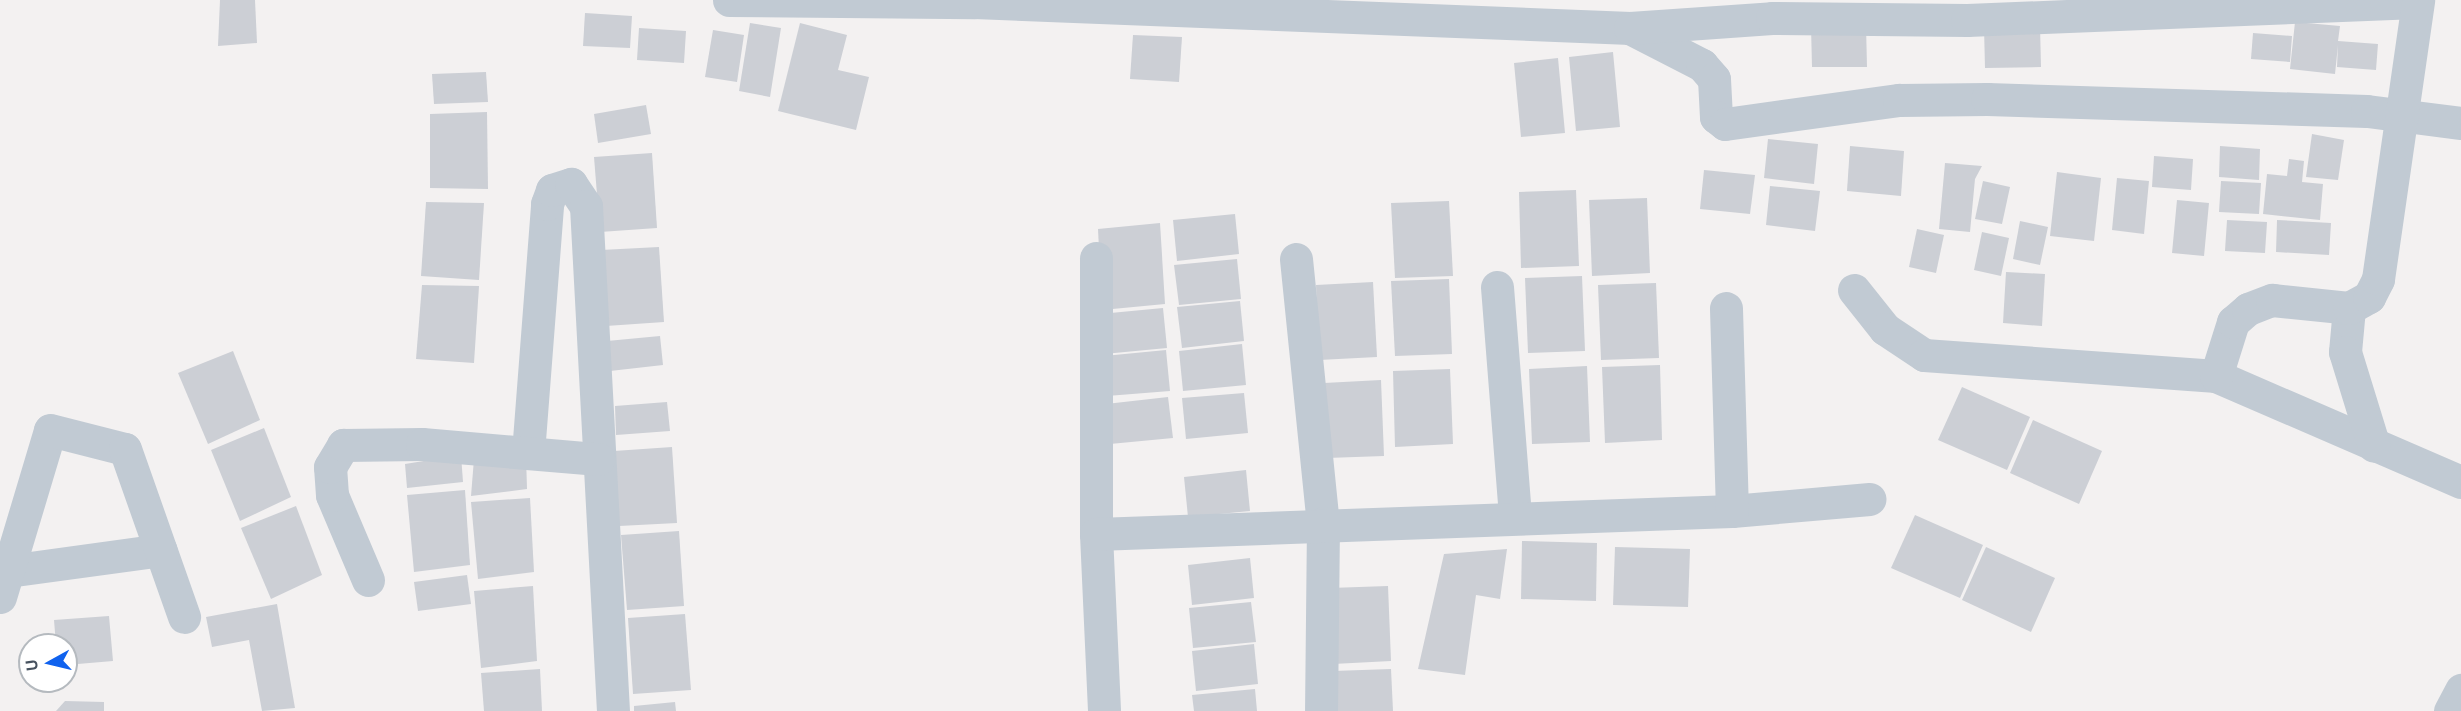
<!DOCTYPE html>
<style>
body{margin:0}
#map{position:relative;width:2461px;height:711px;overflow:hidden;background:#f3f1f1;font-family:Figtree,sans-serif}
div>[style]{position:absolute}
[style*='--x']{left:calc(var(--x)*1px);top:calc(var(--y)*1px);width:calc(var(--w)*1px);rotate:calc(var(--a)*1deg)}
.building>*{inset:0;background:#cccfd5}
.minor>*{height:33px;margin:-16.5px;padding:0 16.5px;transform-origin:16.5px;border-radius:16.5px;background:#c1cad3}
span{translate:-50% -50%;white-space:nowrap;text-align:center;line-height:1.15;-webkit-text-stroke:6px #fff;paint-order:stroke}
.north{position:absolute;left:18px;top:633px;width:60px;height:60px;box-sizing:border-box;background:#fff;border:2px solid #b5babf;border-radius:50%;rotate:262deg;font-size:16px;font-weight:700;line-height:24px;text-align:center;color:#47525f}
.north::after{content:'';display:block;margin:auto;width:21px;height:27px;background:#1062ee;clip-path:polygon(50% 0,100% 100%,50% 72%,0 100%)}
</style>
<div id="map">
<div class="building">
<div style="clip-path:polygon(220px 0,255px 0,257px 43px,218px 46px)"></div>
<div style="clip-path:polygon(585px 13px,632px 16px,630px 48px,583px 46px)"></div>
<div style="clip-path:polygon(2295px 22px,2340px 26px,2338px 41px,2378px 44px,2376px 70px,2337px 67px,2338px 45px,2335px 74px,2290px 69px)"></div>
<div style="clip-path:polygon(750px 23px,781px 28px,770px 97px,739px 91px)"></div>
<div style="clip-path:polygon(800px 23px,847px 35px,838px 70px,869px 77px,856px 130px,778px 111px)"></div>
<div style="clip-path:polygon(1866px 25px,1867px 67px,1812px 67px,1811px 26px)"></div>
<div style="clip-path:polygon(2040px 26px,2041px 67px,1985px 68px,1984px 27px)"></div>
<div style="clip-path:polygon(639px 28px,686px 31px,684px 63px,637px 60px)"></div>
<div style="clip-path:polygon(713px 30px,744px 35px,737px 82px,705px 77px)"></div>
<div style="clip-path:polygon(2253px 33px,2292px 36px,2290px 62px,2251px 59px)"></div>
<div style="clip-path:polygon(1133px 35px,1182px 37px,1179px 82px,1130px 79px)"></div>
<div style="clip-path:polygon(1613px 52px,1620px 127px,1576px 131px,1569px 57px)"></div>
<div style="clip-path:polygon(1558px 58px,1565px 133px,1521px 137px,1514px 63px)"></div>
<div style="clip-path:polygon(486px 72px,488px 102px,434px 104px,432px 74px)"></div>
<div style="clip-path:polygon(646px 105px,651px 134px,598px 143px,594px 114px)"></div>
<div style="clip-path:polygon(487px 112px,488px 189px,430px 188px,430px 114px)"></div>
<div style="clip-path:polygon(2312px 134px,2344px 140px,2338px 180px,2306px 177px)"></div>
<div style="clip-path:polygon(1768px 139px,1818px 144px,1814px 184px,1764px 178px)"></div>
<div style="clip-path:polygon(1850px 146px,1904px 151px,1901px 196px,1847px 191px)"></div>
<div style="clip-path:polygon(2220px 146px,2260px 149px,2259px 180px,2219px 177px)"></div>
<div style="clip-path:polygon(652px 153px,657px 228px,600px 232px,594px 157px)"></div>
<div style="clip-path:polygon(2154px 156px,2193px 159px,2191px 190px,2152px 187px)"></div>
<div style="clip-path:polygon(2289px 159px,2304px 161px,2302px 182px,2323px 184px,2320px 220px,2263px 214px,2267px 174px,2287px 176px)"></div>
<div style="clip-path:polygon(1945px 163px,1982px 166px,1975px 179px,1970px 232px,1939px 229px)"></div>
<div style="clip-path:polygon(1704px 170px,1755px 175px,1750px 214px,1700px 209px)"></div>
<div style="clip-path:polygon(2057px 172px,2101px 178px,2094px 241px,2050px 236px)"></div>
<div style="clip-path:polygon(2117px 178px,2149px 181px,2144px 234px,2112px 230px)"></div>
<div style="clip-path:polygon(1983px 181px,2010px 187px,2002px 224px,1975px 219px)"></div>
<div style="clip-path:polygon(2221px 181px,2261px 183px,2259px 214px,2219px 212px)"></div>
<div style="clip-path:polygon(1770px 186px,1820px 191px,1815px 231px,1766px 225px)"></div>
<div style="clip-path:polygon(1576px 190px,1579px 266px,1521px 268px,1519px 192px)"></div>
<div style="clip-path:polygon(1647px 198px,1650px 273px,1592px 276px,1589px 200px)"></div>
<div style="clip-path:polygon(2177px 200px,2209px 203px,2204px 256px,2172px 253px)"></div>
<div style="clip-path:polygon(1449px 201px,1453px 276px,1395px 278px,1391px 203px)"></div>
<div style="clip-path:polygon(426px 202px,484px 203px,479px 280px,421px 276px)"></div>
<div style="clip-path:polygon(1235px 214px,1239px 254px,1177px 261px,1173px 220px)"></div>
<div style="clip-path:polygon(2227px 220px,2267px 222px,2265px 253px,2225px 251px)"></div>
<div style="clip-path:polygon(2277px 220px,2331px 223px,2329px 255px,2276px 252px)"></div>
<div style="clip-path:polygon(2020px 221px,2048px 227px,2040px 265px,2013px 259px)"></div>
<div style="clip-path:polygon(1160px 223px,1165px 304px,1102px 310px,1098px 229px)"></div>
<div style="clip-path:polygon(1917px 229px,1944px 235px,1936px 273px,1909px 267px)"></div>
<div style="clip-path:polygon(1982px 232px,2009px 238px,2001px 276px,1974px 270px)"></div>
<div style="clip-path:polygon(659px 247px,664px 322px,606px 326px,601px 250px)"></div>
<div style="clip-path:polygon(1237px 259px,1241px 299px,1179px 305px,1174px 265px)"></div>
<div style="clip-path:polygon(2006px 272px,2045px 274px,2042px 326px,2003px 323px)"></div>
<div style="clip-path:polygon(1582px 276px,1585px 351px,1528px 353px,1525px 278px)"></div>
<div style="clip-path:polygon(1449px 279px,1452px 354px,1395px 356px,1391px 281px)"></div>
<div style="clip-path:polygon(1373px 282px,1377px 357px,1319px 360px,1316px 285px)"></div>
<div style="clip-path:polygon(1656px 283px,1659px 358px,1601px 360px,1598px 285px)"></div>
<div style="clip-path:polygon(422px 285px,479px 286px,474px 363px,416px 359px)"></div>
<div style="clip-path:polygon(1240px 301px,1244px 341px,1182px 348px,1177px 307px)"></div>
<div style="clip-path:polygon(1163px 308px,1167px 348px,1104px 354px,1100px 314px)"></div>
<div style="clip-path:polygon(660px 336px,663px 365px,610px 371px,607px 341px)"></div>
<div style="clip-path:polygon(1242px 344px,1246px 385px,1183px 391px,1179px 351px)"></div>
<div style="clip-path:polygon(1166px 350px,1170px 391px,1107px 396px,1104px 356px)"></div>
<div style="clip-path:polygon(233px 351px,260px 420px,208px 444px,178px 373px)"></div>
<div style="clip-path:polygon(1660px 365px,1662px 440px,1605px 443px,1602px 367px)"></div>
<div style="clip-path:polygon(1587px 366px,1590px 442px,1532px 444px,1529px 369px)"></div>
<div style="clip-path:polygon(1450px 369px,1453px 444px,1395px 447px,1393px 371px)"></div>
<div style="clip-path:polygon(1381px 380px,1384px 456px,1327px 458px,1324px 383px)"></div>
<div style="clip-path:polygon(1962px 387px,2030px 417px,2007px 470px,1938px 440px)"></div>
<div style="clip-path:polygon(1244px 393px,1248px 433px,1186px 439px,1182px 398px)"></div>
<div style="clip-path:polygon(1168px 397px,1173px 438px,1110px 444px,1106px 404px)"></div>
<div style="clip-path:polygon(667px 402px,670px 431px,616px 435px,615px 406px)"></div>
<div style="clip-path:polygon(2033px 420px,2102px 451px,2079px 504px,2010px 473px)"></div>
<div style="clip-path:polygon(264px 428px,291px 497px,240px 521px,211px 450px)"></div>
<div style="clip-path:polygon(672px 447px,677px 523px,619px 526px,614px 451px)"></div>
<div style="clip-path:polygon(461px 455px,463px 482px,407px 488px,405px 464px)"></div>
<div style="clip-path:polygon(526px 456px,527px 489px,471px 496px,474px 459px)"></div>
<div style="clip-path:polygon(1246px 470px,1250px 511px,1188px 517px,1184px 477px)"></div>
<div style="clip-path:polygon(465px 490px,470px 565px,414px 572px,407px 495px)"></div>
<div style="clip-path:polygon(530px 498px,534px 572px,478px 579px,471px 502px)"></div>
<div style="clip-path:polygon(296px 506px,322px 575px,271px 599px,241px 528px)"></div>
<div style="clip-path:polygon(1915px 515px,1983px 545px,1960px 598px,1891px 568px)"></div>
<div style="clip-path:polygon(679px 531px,684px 606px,627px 610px,621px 535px)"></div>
<div style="clip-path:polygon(1522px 541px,1597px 543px,1596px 601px,1521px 599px)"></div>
<div style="clip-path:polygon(1615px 547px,1690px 549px,1688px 607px,1613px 605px)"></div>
<div style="clip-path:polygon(1986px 547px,2055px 578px,2031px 632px,1962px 600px)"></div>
<div style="clip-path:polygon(1507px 549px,1500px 599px,1476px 595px,1465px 675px,1418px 669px,1444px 554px)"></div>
<div style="clip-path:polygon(1250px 558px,1254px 598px,1192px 605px,1188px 565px)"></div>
<div style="clip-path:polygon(467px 575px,471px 604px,418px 611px,414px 582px)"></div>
<div style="clip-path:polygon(533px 586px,537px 661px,481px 668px,474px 591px)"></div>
<div style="clip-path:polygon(1388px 586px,1391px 661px,1333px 664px,1330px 588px)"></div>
<div style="clip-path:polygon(1251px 602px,1256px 642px,1193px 648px,1189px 608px)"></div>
<div style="clip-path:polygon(277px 604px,295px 708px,262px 711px,249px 640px,212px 647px,206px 617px)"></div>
<div style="clip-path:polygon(685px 614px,691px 690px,633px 694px,628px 618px)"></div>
<div style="clip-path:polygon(109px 616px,113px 661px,66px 665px,66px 645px,56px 645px,54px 620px)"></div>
<div style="clip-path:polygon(1254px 644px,1258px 684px,1196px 691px,1192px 651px)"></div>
<div style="clip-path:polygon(540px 669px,542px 711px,484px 711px,481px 673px)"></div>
<div style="clip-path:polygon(1391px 669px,1393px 711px,1335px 711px,1333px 671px)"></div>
<div style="clip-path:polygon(1255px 689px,1257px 711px,1194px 711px,1192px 695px)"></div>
<div style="clip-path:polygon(65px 701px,104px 702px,104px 711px,56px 711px)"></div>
<div style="clip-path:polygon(675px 702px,676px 711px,634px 711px,634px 706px)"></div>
</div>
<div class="minor">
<div style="--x:729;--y:0;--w:245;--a:0.5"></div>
<div style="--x:974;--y:2;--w:657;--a:2.27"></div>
<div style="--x:1630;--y:28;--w:81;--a:27.2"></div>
<div style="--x:1702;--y:65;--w:18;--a:49"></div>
<div style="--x:1714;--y:79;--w:38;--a:87"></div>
<div style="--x:1716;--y:117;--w:11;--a:38"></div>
<div style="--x:1725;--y:124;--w:176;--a:-7.9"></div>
<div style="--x:1899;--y:100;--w:88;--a:-0.7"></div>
<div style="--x:1987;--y:99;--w:380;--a:1.8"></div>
<div style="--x:2367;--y:111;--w:95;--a:7.3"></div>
<div style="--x:1630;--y:28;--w:142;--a:-4"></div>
<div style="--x:1772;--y:18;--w:195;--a:0.6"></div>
<div style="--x:1967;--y:20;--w:450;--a:-2.3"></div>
<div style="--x:1096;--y:258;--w:276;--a:90"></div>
<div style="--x:1096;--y:534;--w:177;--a:87.4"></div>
<div style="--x:1296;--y:259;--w:265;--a:84.2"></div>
<div style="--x:1323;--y:523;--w:188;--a:90.6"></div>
<div style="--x:1497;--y:287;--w:230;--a:85.5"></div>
<div style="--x:1854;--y:290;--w:50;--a:51.5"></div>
<div style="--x:1885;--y:329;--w:47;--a:33.7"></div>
<div style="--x:1924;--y:355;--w:293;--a:4.1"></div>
<div style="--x:2216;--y:376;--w:267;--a:23.4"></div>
<div style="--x:2349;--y:308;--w:44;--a:95.2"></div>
<div style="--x:2345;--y:352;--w:98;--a:72.9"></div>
<div style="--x:2216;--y:376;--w:57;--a:-72.5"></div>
<div style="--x:2233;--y:322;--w:20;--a:-41"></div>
<div style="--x:2248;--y:309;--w:26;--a:-21"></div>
<div style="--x:2272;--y:300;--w:77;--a:5.9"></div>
<div style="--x:2349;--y:308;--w:23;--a:-29"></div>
<div style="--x:2369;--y:297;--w:20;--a:-63"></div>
<div style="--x:2378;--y:279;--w:282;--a:-81.8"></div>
<div style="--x:528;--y:453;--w:250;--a:-85.6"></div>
<div style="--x:547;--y:204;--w:15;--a:-70"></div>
<div style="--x:552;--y:190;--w:20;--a:-18"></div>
<div style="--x:571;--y:184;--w:27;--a:56"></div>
<div style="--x:586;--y:206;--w:506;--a:86.94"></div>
<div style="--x:1732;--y:511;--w:138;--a:-5"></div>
<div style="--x:1096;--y:534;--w:636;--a:-2.07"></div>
<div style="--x:1732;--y:511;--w:203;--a:-91.7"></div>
<div style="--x:8;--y:571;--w:154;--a:-7.8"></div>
<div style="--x:368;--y:580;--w:92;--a:-113"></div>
<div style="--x:332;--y:495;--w:28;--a:-94"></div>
<div style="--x:330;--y:467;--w:26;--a:-59"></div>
<div style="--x:343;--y:445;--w:79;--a:-0.7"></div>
<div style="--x:422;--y:444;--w:177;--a:4.9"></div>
<div style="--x:0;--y:597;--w:174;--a:-73.3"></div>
<div style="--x:50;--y:430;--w:77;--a:14.2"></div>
<div style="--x:125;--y:449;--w:178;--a:70.6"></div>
<div style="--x:2450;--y:711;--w:24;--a:-62"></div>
</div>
<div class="north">U</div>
</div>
